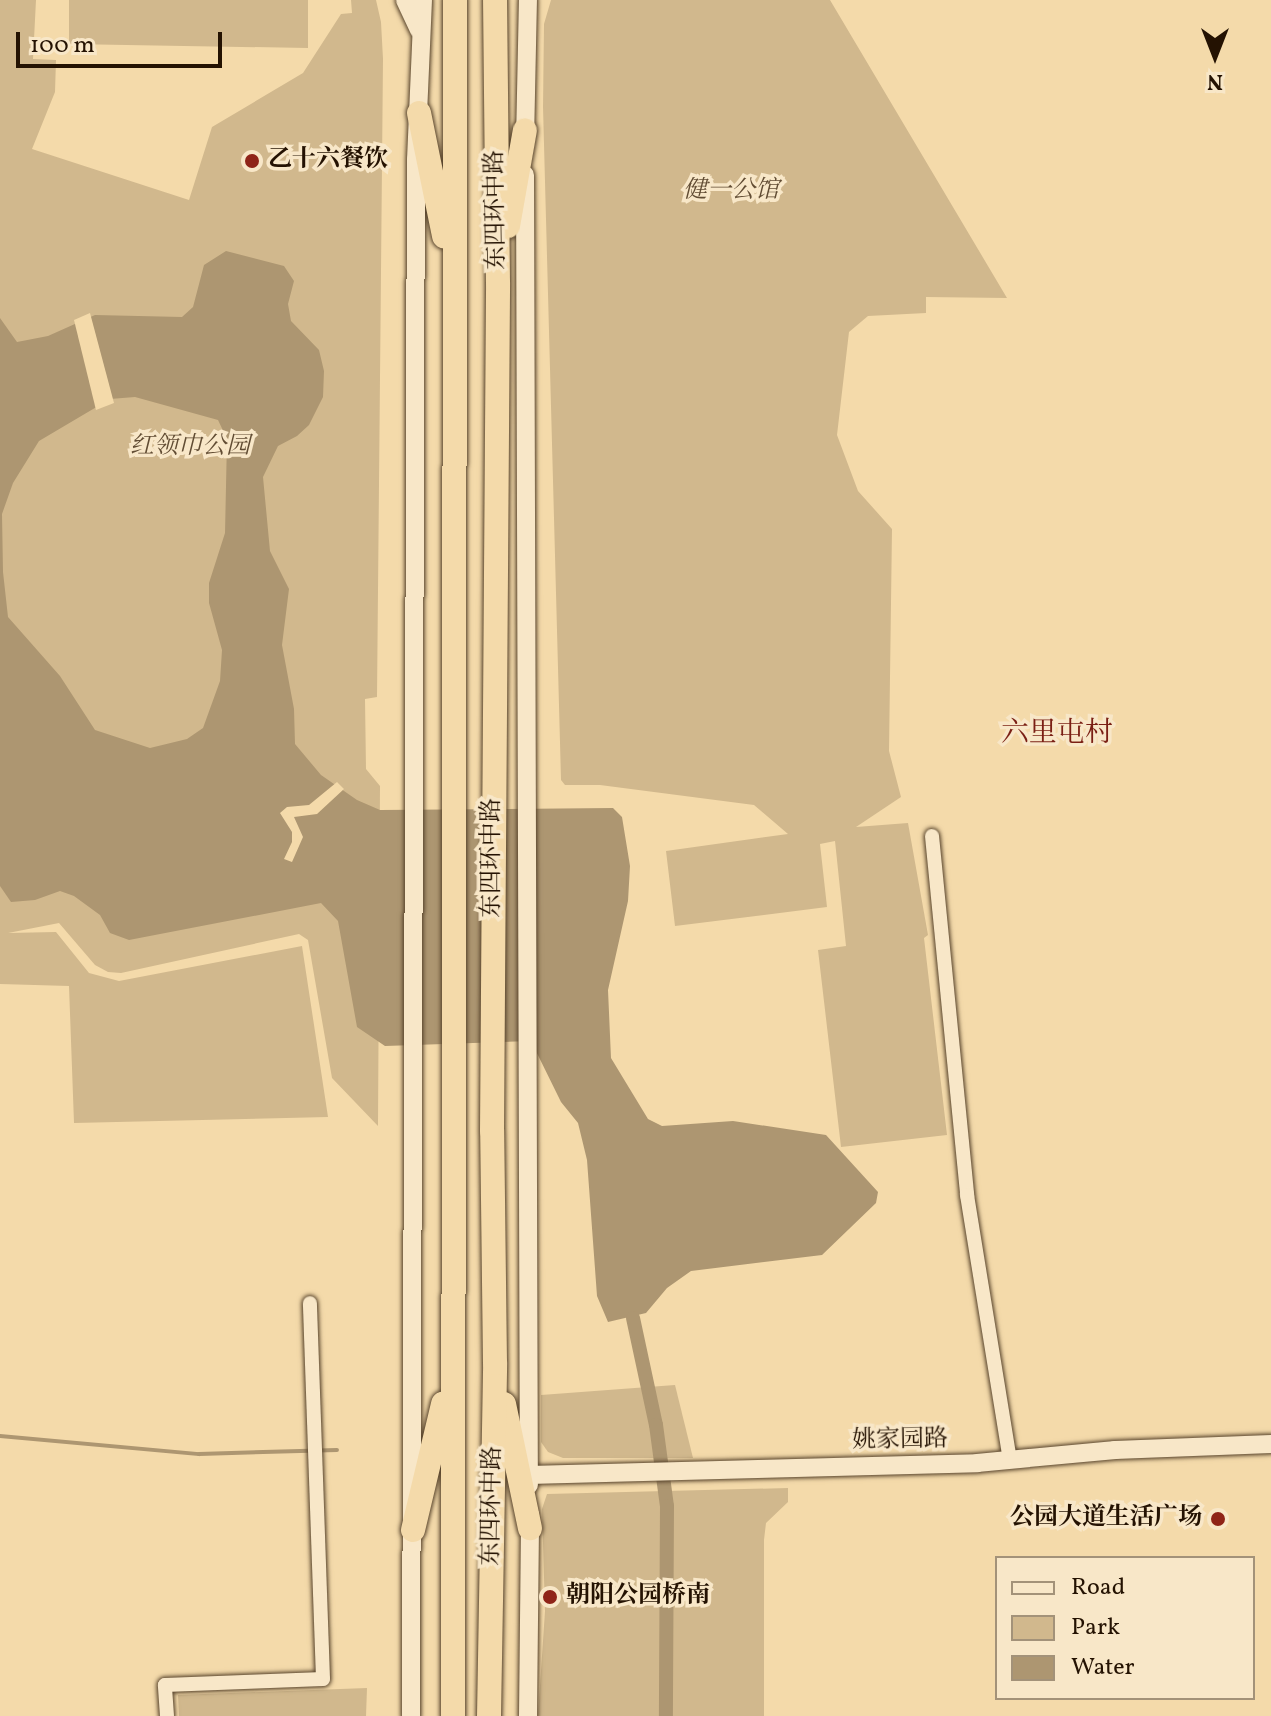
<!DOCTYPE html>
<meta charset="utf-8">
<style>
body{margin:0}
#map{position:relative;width:1271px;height:1716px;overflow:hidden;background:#f4daaa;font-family:Vollkorn,"Noto Serif SC",serif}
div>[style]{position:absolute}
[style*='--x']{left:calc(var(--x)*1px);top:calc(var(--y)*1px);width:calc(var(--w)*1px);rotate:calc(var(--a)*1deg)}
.green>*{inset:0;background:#d1b88d}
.water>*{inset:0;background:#ad9671}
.pier>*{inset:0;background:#f4daaa}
.stream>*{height:4px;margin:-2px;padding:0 2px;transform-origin:2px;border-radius:2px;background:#ad9671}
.canal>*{height:14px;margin:-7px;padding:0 7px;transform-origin:7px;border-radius:7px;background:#ad9671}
.roads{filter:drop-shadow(0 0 2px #58442c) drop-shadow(0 0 2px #58442c)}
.minor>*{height:14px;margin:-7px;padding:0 7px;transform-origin:7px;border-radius:7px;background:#f8e7c8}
.tertiary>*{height:18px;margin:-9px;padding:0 9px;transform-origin:9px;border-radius:9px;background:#f8e7c8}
.trunk>*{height:24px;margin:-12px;padding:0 12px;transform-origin:12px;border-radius:12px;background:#f4daaa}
.dots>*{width:22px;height:22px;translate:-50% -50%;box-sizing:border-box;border:4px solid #f8e7c8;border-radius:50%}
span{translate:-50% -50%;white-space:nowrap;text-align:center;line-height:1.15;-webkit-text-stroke:7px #f8e7c8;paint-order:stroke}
.poi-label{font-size:24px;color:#241202;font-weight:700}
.left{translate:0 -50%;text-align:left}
.right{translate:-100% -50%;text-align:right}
.park-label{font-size:24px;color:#614c33;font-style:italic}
.street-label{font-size:24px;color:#241202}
.quarter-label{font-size:28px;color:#7a1f14}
.legend{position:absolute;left:995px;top:1556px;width:260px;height:144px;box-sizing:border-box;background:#f8e7c8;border:2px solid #a39279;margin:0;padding:10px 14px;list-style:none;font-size:24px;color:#241202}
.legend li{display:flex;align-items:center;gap:16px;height:40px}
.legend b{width:40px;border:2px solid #a39279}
.north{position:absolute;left:1175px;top:16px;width:80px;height:80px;-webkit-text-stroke:6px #f8e7c8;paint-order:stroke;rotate:180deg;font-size:22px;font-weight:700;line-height:32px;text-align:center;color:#241202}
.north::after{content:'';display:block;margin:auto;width:28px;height:36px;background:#241202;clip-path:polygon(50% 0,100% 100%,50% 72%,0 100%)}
.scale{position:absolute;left:16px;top:32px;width:206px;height:36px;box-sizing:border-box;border:4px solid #241202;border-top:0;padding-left:10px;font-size:24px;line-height:28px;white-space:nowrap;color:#241202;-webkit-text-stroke:6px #f8e7c8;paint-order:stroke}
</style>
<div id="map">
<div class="green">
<div style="clip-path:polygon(0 0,36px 0,33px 59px,56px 60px,55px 92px,32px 149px,189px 200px,212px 127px,303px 73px,341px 14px,352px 13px,351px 0,376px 0,381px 22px,383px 59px,377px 697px,365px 699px,366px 769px,380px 786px,378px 1126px,332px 1078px,308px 940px,299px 934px,121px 973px,108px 972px,95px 965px,59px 923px,8px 933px,56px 932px,89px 973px,119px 981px,302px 946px,328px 1117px,74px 1123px,69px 986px,0 984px)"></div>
<div style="clip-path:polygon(69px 0,308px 0,308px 48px,69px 44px)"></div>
<div style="clip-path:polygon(551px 0,830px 0,1007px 298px,926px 297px,926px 313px,868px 316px,849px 332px,837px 435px,858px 491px,892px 529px,889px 751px,901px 797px,856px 827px,908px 823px,928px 935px,924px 938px,947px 1135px,841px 1147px,818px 950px,846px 946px,835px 841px,820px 844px,827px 907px,675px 926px,666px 851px,788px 834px,754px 805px,600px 785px,565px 785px,561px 780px,543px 107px,544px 24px)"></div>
<div style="clip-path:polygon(675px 1385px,693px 1458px,563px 1458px,548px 1452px,541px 1442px,541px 1395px)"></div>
<div style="clip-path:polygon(788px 1488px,788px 1502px,766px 1523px,764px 1540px,764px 1716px,538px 1716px,545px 1611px,542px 1509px,547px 1494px)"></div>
<div style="clip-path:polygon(367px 1688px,366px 1716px,179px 1716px,178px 1695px)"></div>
</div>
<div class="water">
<div style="clip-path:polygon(evenodd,226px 251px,284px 266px,294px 281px,288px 304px,291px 321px,319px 350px,324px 371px,323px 397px,309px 425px,297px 436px,278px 446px,263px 477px,270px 551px,289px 589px,282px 645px,294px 709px,295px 744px,321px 775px,357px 800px,380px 810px,613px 808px,622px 817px,630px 866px,628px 901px,608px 990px,611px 1058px,648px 1119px,662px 1126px,733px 1121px,826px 1135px,878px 1192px,876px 1203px,822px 1255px,691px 1271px,667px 1288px,646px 1313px,608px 1322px,597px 1296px,587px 1160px,578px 1123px,561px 1102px,531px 1041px,385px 1046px,357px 1027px,338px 921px,321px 903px,129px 940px,110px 933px,100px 915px,74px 896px,60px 891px,35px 900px,11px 902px,0 886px,0 318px,17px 342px,48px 336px,95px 315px,182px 317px,193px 307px,204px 265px,226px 251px,135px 397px,218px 420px,227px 439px,225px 533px,209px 583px,209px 603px,222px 650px,220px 681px,203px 728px,187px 739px,150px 748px,95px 730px,60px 676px,8px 617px,3px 572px,2px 514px,13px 483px,39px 441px,110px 399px,135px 397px)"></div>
</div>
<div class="pier">
<div style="clip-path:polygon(90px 313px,114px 403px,96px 410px,74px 320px)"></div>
<div style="clip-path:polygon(337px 782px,344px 789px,317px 814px,294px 817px,303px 837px,292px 862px,284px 859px,292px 842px,292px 832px,280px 813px,287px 807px,309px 805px)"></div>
</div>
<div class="stream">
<div style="--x:0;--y:1436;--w:200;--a:5.2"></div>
<div style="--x:199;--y:1454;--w:138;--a:-1.7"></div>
</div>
<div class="canal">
<div style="--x:633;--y:1318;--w:109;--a:77.9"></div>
<div style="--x:656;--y:1425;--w:82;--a:82.3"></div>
<div style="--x:667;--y:1506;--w:210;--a:90.3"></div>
</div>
<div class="roads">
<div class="minor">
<div style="--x:932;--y:836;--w:361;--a:84.4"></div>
<div style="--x:967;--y:1195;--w:269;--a:80.8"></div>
<div style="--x:167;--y:1716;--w:31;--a:-94"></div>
<div style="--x:165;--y:1685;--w:158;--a:-2.2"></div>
<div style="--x:323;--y:1679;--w:376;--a:-92"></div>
</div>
<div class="tertiary">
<div style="--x:405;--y:0;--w:33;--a:65"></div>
<div style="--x:525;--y:141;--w:141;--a:-88.8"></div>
<div style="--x:525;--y:175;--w:1310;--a:89.83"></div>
<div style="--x:529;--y:1475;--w:448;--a:-1.5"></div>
<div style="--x:977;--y:1463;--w:139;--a:-5.4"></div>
<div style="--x:1115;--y:1450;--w:156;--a:-2.2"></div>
<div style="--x:411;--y:1716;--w:1556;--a:-89.82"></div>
<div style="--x:416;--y:160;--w:160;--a:-87.5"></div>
<div style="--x:528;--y:1716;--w:201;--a:-89.4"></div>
</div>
<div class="trunk">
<div style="--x:419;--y:113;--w:126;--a:78.5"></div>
<div style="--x:508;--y:226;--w:97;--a:-80"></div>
<div style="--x:504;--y:1404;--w:127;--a:78.2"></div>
<div style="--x:413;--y:1530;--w:130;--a:-76.6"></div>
<div style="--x:453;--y:1716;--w:1716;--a:-89.93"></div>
<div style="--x:489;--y:1716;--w:353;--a:-89"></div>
<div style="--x:495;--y:1363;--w:232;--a:-90.7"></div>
<div style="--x:492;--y:1131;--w:848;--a:-89.59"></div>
<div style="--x:498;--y:283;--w:283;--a:-90.6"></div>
</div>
</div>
<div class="dots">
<div style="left:252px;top:161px;background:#8f2418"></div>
<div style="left:1218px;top:1519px;background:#8f2418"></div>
<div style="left:550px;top:1597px;background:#8f2418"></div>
</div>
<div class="poi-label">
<span class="left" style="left:268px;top:161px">乙十六餐饮</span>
<span class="right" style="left:1202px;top:1519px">公园大道生活广场</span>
<span class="left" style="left:566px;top:1597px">朝阳公园桥南</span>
</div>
<div class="park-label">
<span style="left:731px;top:192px">健一公馆</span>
<span style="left:190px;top:448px">红领巾公园</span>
</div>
<div class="street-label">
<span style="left:497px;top:210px;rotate:-91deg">东四环中路</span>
<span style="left:493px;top:858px;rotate:-90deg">东四环中路</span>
<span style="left:900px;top:1441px;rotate:-1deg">姚家园路</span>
<span style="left:493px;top:1506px;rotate:-89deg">东四环中路</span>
</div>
<div class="quarter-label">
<span style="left:1057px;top:734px">六里屯村</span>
</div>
<ul class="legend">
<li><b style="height:10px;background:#f8e7c8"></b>Road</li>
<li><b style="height:22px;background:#d1b88d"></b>Park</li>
<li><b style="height:22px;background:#ad9671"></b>Water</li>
</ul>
<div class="north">N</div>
<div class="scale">100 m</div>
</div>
